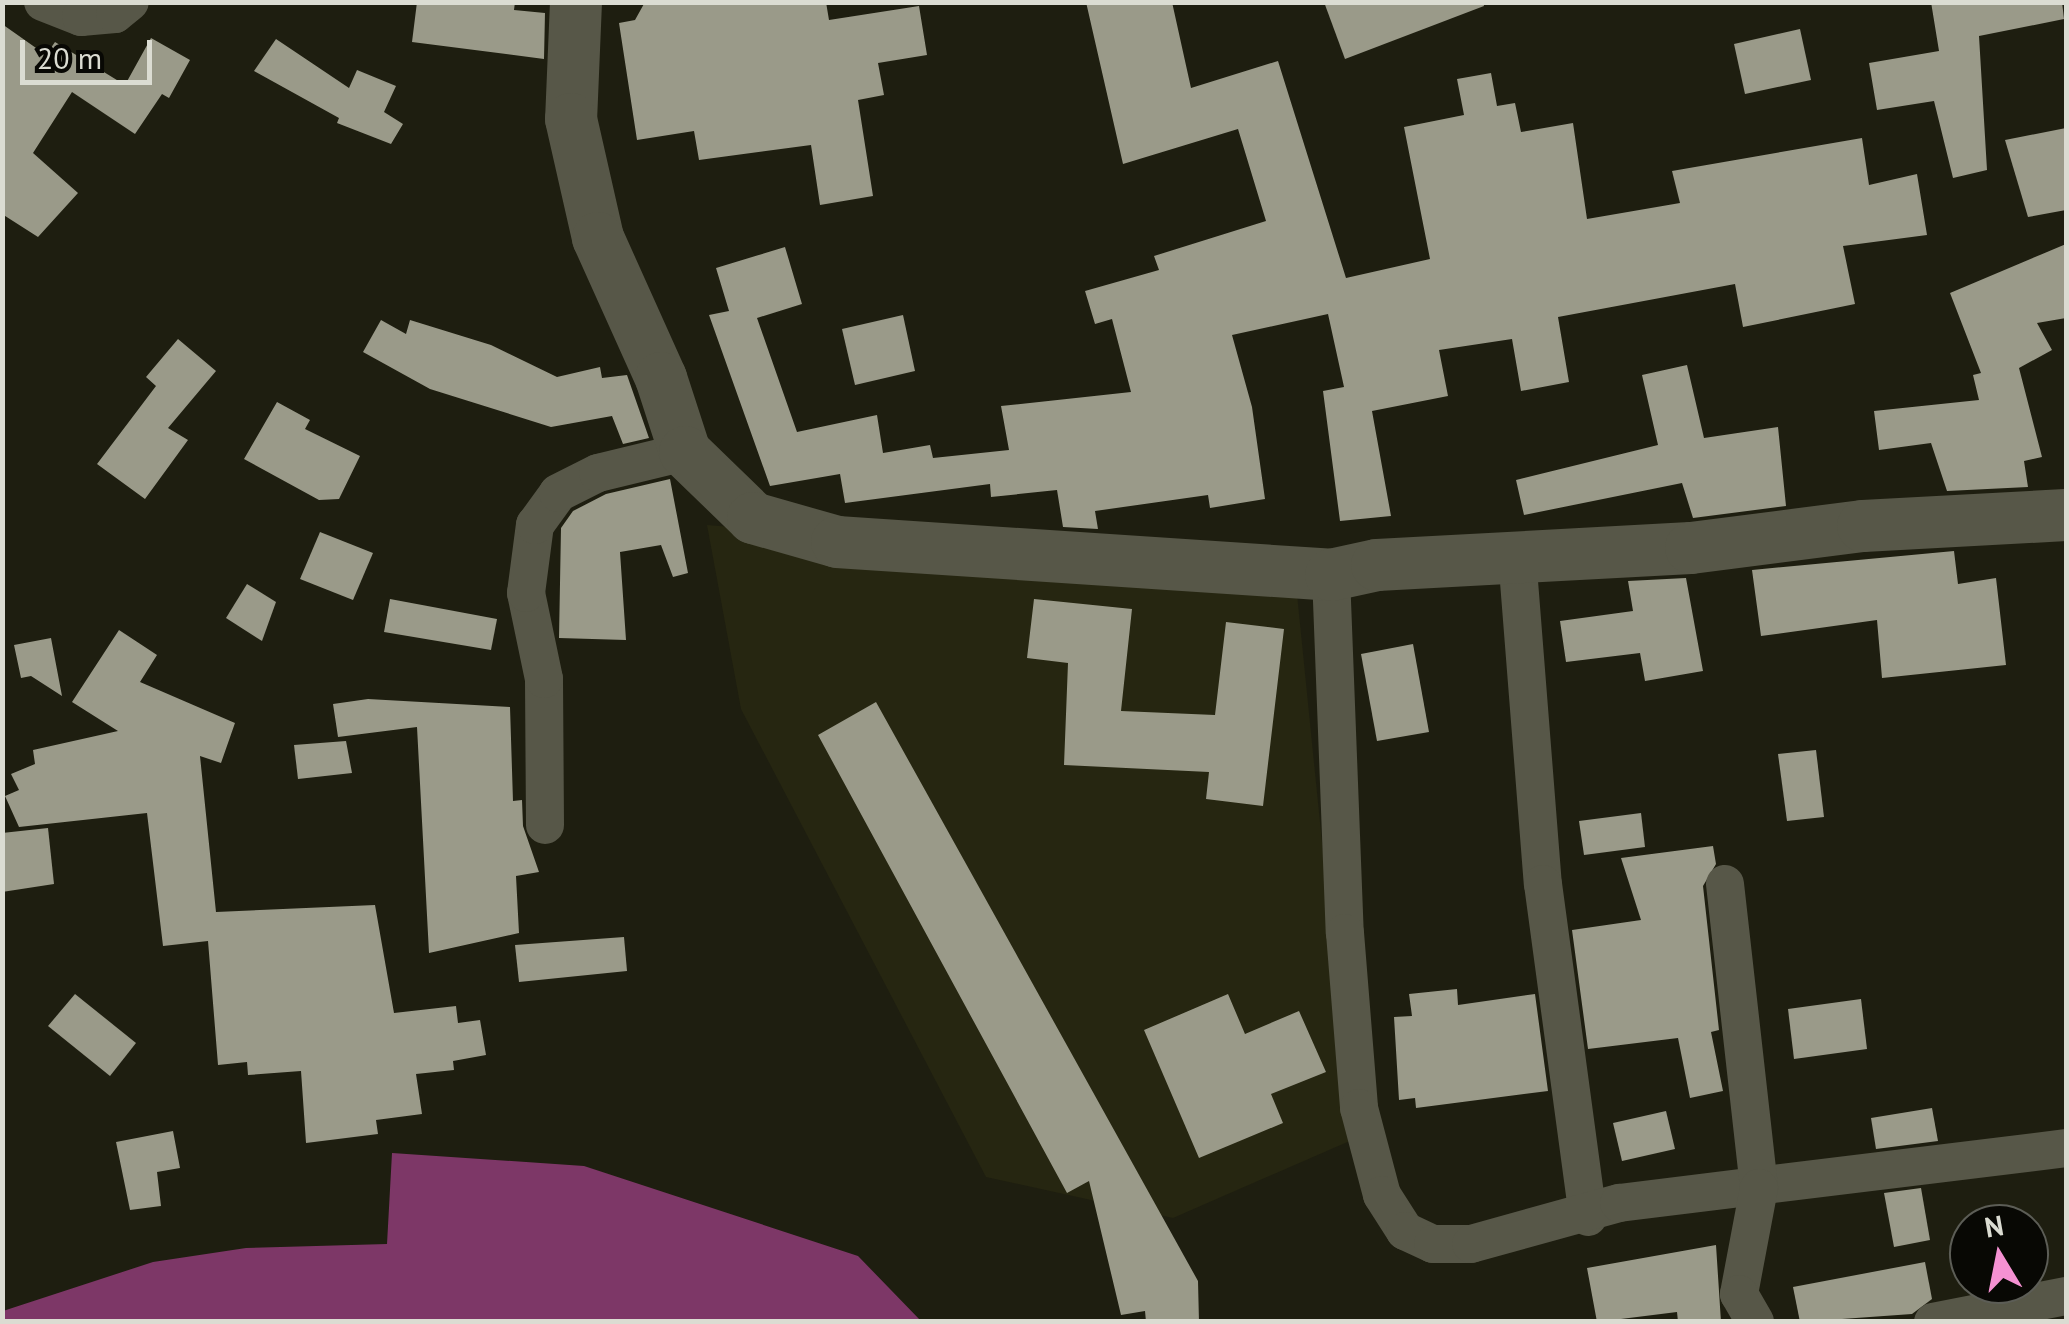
<!DOCTYPE html>
<style>
body{margin:0}
#map{position:relative;width:2069px;height:1324px;overflow:hidden;background:#1e1e10;font-family:"PT Sans",sans-serif}
div>[style]{position:absolute}
[style*='--x']{left:calc(var(--x)*1px);top:calc(var(--y)*1px);width:calc(var(--w)*1px);rotate:calc(var(--a)*1deg)}
.built>*{inset:0;background:#262611}
.water>*{inset:0;background:#7d3767}
.building>*{inset:0;background:#9a9a89}
.street>*{height:38px;margin:-19px;padding:0 19px;transform-origin:19px;border-radius:19px;background:#575748}
.secondary>*{height:52px;margin:-26px;padding:0 26px;transform-origin:26px;border-radius:26px;background:#575748}
span{translate:-50% -50%;white-space:nowrap;text-align:center;line-height:1.15;-webkit-text-stroke:10px #080804;paint-order:stroke}
.frame{position:absolute;inset:0;border:5px solid #dbdcd2;pointer-events:none}
.north{position:absolute;left:1949px;top:1204px;width:100px;height:100px;box-sizing:border-box;background:#080804;border:2px solid #5c5d56;border-radius:50%;rotate:350deg;font-size:28px;font-weight:700;line-height:40px;text-align:center;color:#dbdcd2}
.north::after{content:'';display:block;margin:auto;width:35px;height:45px;background:#f591d2;clip-path:polygon(50% 0,100% 100%,50% 72%,0 100%)}
.scale{position:absolute;left:20px;top:40px;width:132px;height:45px;box-sizing:border-box;border:5px solid #dbdcd2;border-top:0;padding-left:12px;font-size:30px;line-height:35px;white-space:nowrap;color:#dbdcd2;-webkit-text-stroke:8px #080804;paint-order:stroke}
</style>
<div id="map">
<div class="built">
<div style="clip-path:polygon(707px 525px,1295px 574px,1352px 1140px,1173px 1218px,986px 1177px,741px 709px)"></div>
</div>
<div class="water">
<div style="clip-path:polygon(392px 1153px,584px 1166px,858px 1256px,921px 1321px,3px 1321px,3px 1311px,153px 1262px,246px 1248px,387px 1244px)"></div>
</div>
<div class="building">
<div style="clip-path:polygon(417px 2px,515px 2px,514px 10px,545px 13px,544px 59px,412px 42px)"></div>
<div style="clip-path:polygon(645px 2px,826px 2px,829px 20px,919px 6px,927px 55px,878px 63px,884px 95px,858px 100px,873px 196px,820px 205px,811px 145px,699px 160px,694px 131px,637px 140px,619px 23px,635px 20px)"></div>
<div style="clip-path:polygon(1086px 2px,1172px 2px,1191px 88px,1278px 61px,1346px 278px,1430px 259px,1404px 127px,1464px 115px,1457px 79px,1491px 73px,1497px 106px,1515px 103px,1521px 132px,1573px 123px,1587px 219px,1680px 203px,1672px 171px,1862px 138px,1869px 185px,1917px 174px,1927px 235px,1843px 246px,1855px 304px,1743px 327px,1735px 284px,1558px 317px,1569px 382px,1521px 391px,1512px 339px,1439px 350px,1448px 396px,1372px 411px,1391px 516px,1340px 521px,1323px 391px,1344px 387px,1328px 314px,1232px 335px,1252px 407px,1265px 499px,1210px 508px,1208px 495px,1095px 511px,1098px 529px,1063px 527px,1057px 490px,991px 497px,990px 484px,845px 503px,840px 474px,770px 486px,709px 315px,729px 311px,716px 268px,785px 247px,802px 304px,757px 318px,797px 432px,877px 415px,883px 453px,930px 445px,933px 458px,1009px 450px,1001px 406px,1131px 392px,1112px 319px,1095px 324px,1085px 291px,1159px 270px,1154px 256px,1266px 221px,1238px 129px,1123px 164px)"></div>
<div style="clip-path:polygon(1324px 2px,1483px 2px,1484px 6px,1345px 59px)"></div>
<div style="clip-path:polygon(1931px 2px,2062px 2px,2064px 19px,1979px 36px,1987px 170px,1953px 178px,1934px 101px,1877px 110px,1869px 63px,1939px 51px)"></div>
<div style="clip-path:polygon(2px 24px,46px 55px,55px 42px,125px 85px,151px 38px,190px 60px,169px 98px,162px 94px,135px 134px,72px 92px,33px 153px,78px 193px,38px 237px,2px 214px)"></div>
<div style="clip-path:polygon(1800px 29px,1811px 80px,1745px 94px,1734px 44px)"></div>
<div style="clip-path:polygon(276px 39px,349px 88px,357px 70px,396px 86px,384px 112px,403px 124px,391px 144px,337px 123px,339px 118px,254px 71px)"></div>
<div style="clip-path:polygon(2066px 128px,2066px 210px,2028px 217px,2005px 140px)"></div>
<div style="clip-path:polygon(2066px 244px,2066px 318px,2037px 323px,2052px 350px,2019px 368px,2042px 457px,2024px 461px,2028px 487px,1947px 491px,1931px 443px,1879px 450px,1874px 411px,1979px 400px,1973px 375px,1981px 373px,1950px 293px)"></div>
<div style="clip-path:polygon(903px 315px,915px 371px,855px 385px,842px 329px)"></div>
<div style="clip-path:polygon(381px 320px,406px 334px,410px 320px,491px 345px,557px 377px,600px 367px,602px 378px,627px 375px,649px 438px,623px 444px,612px 416px,551px 427px,430px 389px,363px 352px)"></div>
<div style="clip-path:polygon(178px 339px,216px 371px,168px 428px,188px 440px,145px 499px,97px 464px,156px 386px,146px 377px)"></div>
<div style="clip-path:polygon(1687px 365px,1704px 438px,1778px 427px,1786px 506px,1693px 518px,1682px 483px,1524px 515px,1516px 480px,1658px 445px,1642px 375px)"></div>
<div style="clip-path:polygon(277px 402px,310px 420px,305px 429px,360px 456px,339px 499px,319px 500px,244px 459px)"></div>
<div style="clip-path:polygon(670px 479px,688px 573px,673px 577px,661px 545px,620px 552px,626px 640px,559px 638px,561px 528px,573px 511px,606px 494px)"></div>
<div style="clip-path:polygon(320px 532px,373px 553px,353px 600px,300px 579px)"></div>
<div style="clip-path:polygon(1954px 551px,1958px 584px,1996px 578px,2006px 665px,1882px 678px,1877px 620px,1761px 636px,1752px 570px)"></div>
<div style="clip-path:polygon(1686px 578px,1703px 671px,1645px 681px,1640px 653px,1566px 662px,1560px 621px,1633px 611px,1628px 581px)"></div>
<div style="clip-path:polygon(247px 584px,276px 602px,262px 641px,226px 618px)"></div>
<div style="clip-path:polygon(390px 599px,497px 619px,491px 650px,384px 632px)"></div>
<div style="clip-path:polygon(1034px 599px,1132px 609px,1121px 711px,1215px 715px,1226px 622px,1284px 629px,1263px 806px,1206px 799px,1209px 772px,1064px 765px,1068px 663px,1027px 658px)"></div>
<div style="clip-path:polygon(119px 630px,157px 655px,140px 682px,235px 723px,221px 763px,200px 756px,216px 912px,375px 905px,394px 1013px,456px 1006px,458px 1023px,480px 1020px,486px 1055px,453px 1061px,454px 1070px,416px 1074px,422px 1114px,376px 1120px,378px 1134px,306px 1143px,301px 1071px,248px 1075px,247px 1062px,218px 1065px,208px 941px,163px 946px,147px 813px,19px 827px,5px 796px,19px 790px,11px 774px,35px 764px,33px 750px,118px 731px,72px 702px)"></div>
<div style="clip-path:polygon(51px 638px,62px 696px,31px 676px,21px 678px,14px 645px)"></div>
<div style="clip-path:polygon(1413px 644px,1429px 732px,1377px 741px,1361px 654px)"></div>
<div style="clip-path:polygon(368px 699px,510px 707px,513px 801px,522px 800px,523px 826px,539px 872px,516px 876px,519px 933px,429px 953px,417px 727px,338px 737px,333px 704px)"></div>
<div style="clip-path:polygon(876px 702px,1198px 1281px,1199px 1322px,1146px 1322px,1145px 1311px,1121px 1315px,1089px 1181px,1067px 1193px,818px 735px)"></div>
<div style="clip-path:polygon(346px 741px,352px 773px,298px 779px,294px 745px)"></div>
<div style="clip-path:polygon(1816px 750px,1824px 817px,1787px 821px,1778px 754px)"></div>
<div style="clip-path:polygon(1641px 813px,1645px 847px,1584px 855px,1579px 821px)"></div>
<div style="clip-path:polygon(48px 828px,54px 884px,2px 892px,2px 833px)"></div>
<div style="clip-path:polygon(1713px 846px,1716px 864px,1703px 886px,1719px 1030px,1711px 1032px,1723px 1091px,1690px 1098px,1678px 1038px,1588px 1049px,1572px 930px,1641px 920px,1621px 858px)"></div>
<div style="clip-path:polygon(624px 937px,627px 971px,519px 982px,515px 945px)"></div>
<div style="clip-path:polygon(1457px 989px,1458px 1005px,1535px 994px,1548px 1091px,1416px 1108px,1415px 1098px,1399px 1100px,1394px 1017px,1412px 1016px,1409px 994px)"></div>
<div style="clip-path:polygon(75px 994px,136px 1043px,110px 1076px,48px 1026px)"></div>
<div style="clip-path:polygon(1228px 994px,1245px 1034px,1299px 1011px,1326px 1072px,1271px 1094px,1283px 1123px,1199px 1158px,1144px 1030px)"></div>
<div style="clip-path:polygon(1861px 999px,1867px 1049px,1794px 1059px,1788px 1009px)"></div>
<div style="clip-path:polygon(1932px 1108px,1938px 1141px,1876px 1149px,1871px 1118px)"></div>
<div style="clip-path:polygon(1666px 1111px,1675px 1149px,1622px 1161px,1613px 1123px)"></div>
<div style="clip-path:polygon(173px 1131px,180px 1168px,157px 1172px,161px 1206px,130px 1210px,116px 1142px)"></div>
<div style="clip-path:polygon(1921px 1188px,1930px 1240px,1894px 1247px,1884px 1193px)"></div>
<div style="clip-path:polygon(1716px 1245px,1721px 1322px,1678px 1322px,1677px 1312px,1597px 1322px,1587px 1268px)"></div>
<div style="clip-path:polygon(1925px 1262px,1932px 1299px,1912px 1314px,1800px 1322px,1793px 1287px)"></div>
</div>
<div class="street">
<div style="--x:43;--y:2;--w:41;--a:21.5"></div>
<div style="--x:81;--y:17;--w:34;--a:-5"></div>
<div style="--x:115;--y:14;--w:19;--a:-39"></div>
<div style="--x:1517;--y:556;--w:329;--a:85.5"></div>
<div style="--x:1543;--y:884;--w:336;--a:82.3"></div>
<div style="--x:1331;--y:575;--w:358;--a:87.8"></div>
<div style="--x:1345;--y:933;--w:176;--a:85.4"></div>
<div style="--x:1359;--y:1108;--w:90;--a:75.2"></div>
<div style="--x:1382;--y:1195;--w:43;--a:57.4"></div>
<div style="--x:1405;--y:1231;--w:31;--a:25"></div>
<div style="--x:1433;--y:1244;--w:38;--a:0"></div>
<div style="--x:1471;--y:1244;--w:154;--a:-15.5"></div>
<div style="--x:1619;--y:1203;--w:450;--a:-7"></div>
<div style="--x:545;--y:825;--w:146;--a:-90.4"></div>
<div style="--x:544;--y:679;--w:88;--a:-101.8"></div>
<div style="--x:526;--y:593;--w:69;--a:-82.5"></div>
<div style="--x:535;--y:525;--w:39;--a:-54"></div>
<div style="--x:558;--y:493;--w:45;--a:-26.6"></div>
<div style="--x:598;--y:473;--w:89;--a:-13.6"></div>
<div style="--x:1725;--y:884;--w:306;--a:83.6"></div>
<div style="--x:1759;--y:1188;--w:108;--a:100.7"></div>
<div style="--x:1739;--y:1294;--w:32;--a:60"></div>
<div style="--x:1933;--y:1322;--w:136;--a:-11.1"></div>
</div>
<div class="secondary">
<div style="--x:576;--y:2;--w:117;--a:92.4"></div>
<div style="--x:571;--y:119;--w:122;--a:77.2"></div>
<div style="--x:598;--y:238;--w:154;--a:65.8"></div>
<div style="--x:661;--y:378;--w:78;--a:72"></div>
<div style="--x:685;--y:452;--w:95;--a:44.1"></div>
<div style="--x:753;--y:518;--w:87;--a:15.9"></div>
<div style="--x:837;--y:542;--w:495;--a:3.8"></div>
<div style="--x:1331;--y:575;--w:47;--a:-12.3"></div>
<div style="--x:1377;--y:565;--w:314;--a:-3.1"></div>
<div style="--x:1691;--y:548;--w:173;--a:-7.3"></div>
<div style="--x:1863;--y:526;--w:203;--a:-3.1"></div>
</div>
<div class="frame"></div>
<div class="north">N</div>
<div class="scale">20 m</div>
</div>
